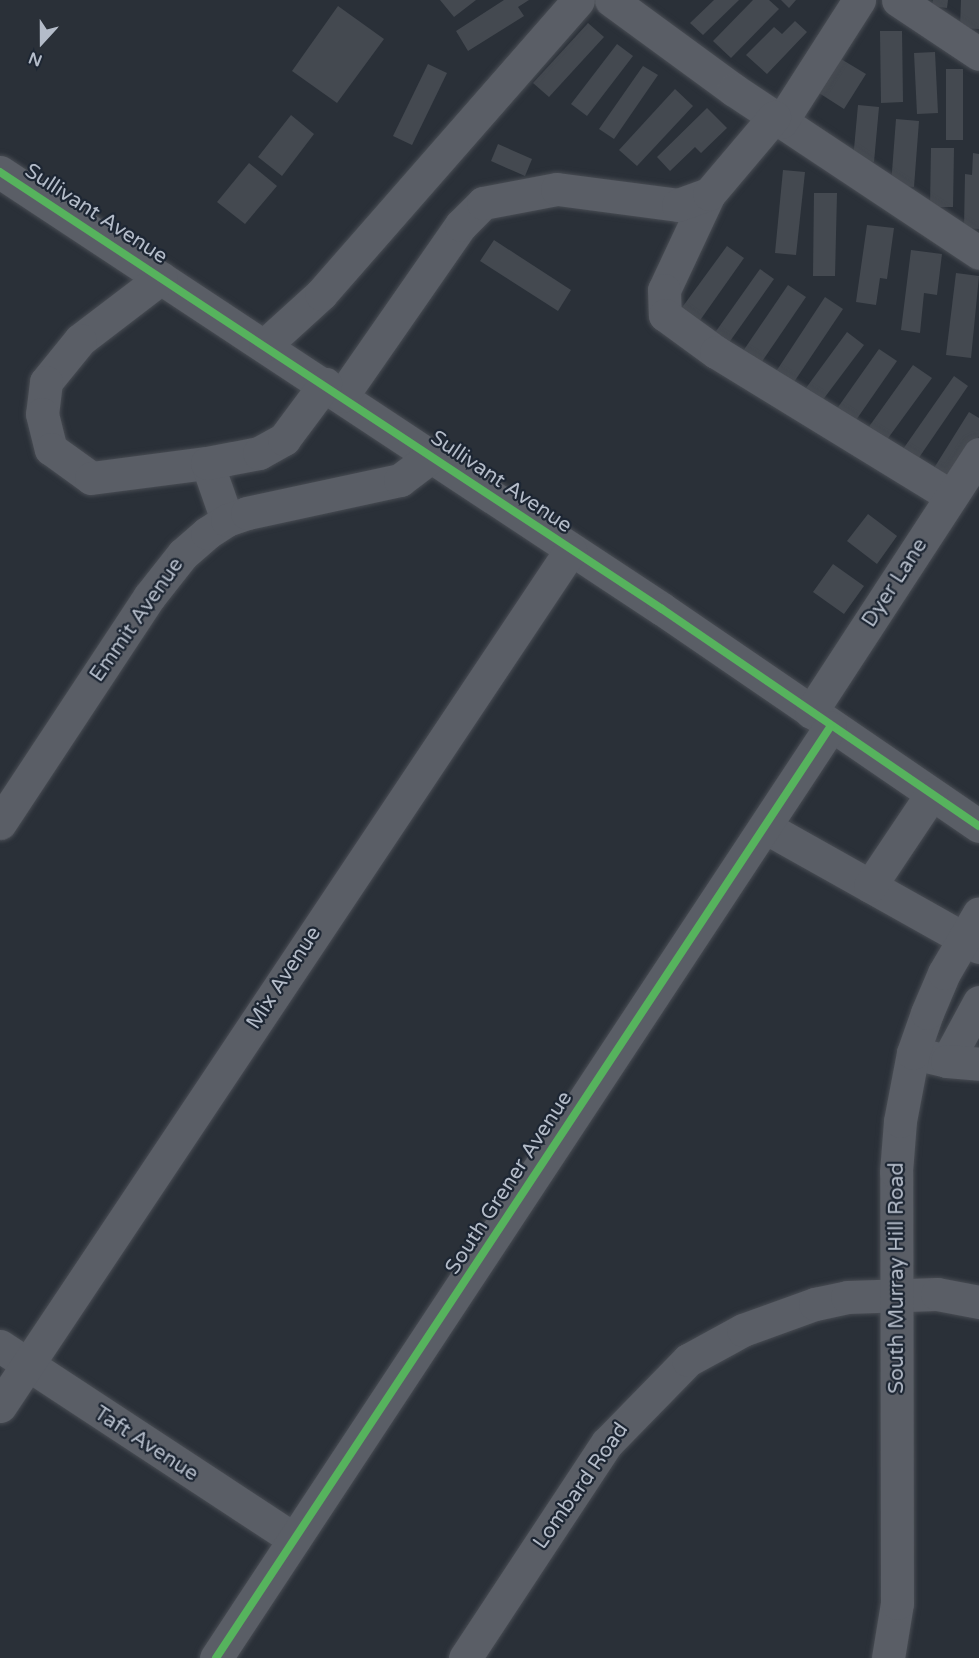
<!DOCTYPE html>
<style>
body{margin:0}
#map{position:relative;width:979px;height:1658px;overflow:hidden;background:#2a3038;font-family:"Varela Round",sans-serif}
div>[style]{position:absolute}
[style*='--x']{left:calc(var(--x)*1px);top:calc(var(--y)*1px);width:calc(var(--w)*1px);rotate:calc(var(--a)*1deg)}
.building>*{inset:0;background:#444950}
.roads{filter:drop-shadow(0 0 2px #484c53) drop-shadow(0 0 2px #484c53)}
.minor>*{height:33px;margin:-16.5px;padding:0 16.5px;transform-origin:16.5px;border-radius:16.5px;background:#5a5e66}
.cycleway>*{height:8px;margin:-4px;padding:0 4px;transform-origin:4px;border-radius:4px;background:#56b35d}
span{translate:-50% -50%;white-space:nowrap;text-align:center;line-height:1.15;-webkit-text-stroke:4.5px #1d2633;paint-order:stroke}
.street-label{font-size:21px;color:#b4bcc9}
.north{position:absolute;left:12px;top:12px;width:60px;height:60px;-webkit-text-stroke:4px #1d2633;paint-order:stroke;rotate:201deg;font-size:16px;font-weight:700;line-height:24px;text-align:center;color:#b4bcc9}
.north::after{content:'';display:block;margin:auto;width:21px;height:27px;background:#b4bcc9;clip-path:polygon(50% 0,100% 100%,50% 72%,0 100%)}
</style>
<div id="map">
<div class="building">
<div style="clip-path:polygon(440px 0,476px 0,454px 17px)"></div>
<div style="clip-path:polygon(504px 0,529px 0,518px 7px,524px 16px,468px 51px,456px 31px)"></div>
<div style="clip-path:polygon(714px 0,739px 0,703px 35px,690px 23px)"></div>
<div style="clip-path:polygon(753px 0,769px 0,779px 9px,731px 58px,713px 41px)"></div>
<div style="clip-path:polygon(781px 0,796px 0,789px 8px)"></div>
<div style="clip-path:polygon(933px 0,948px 0,947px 8px,932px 6px)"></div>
<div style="clip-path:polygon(961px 0,979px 0,979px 29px,960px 28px)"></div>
<div style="clip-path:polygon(338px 6px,384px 39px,337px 103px,292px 71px)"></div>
<div style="clip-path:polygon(795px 21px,807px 32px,767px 74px,746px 55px,774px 27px,782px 34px)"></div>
<div style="clip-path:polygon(588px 23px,604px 37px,549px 97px,533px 83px)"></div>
<div style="clip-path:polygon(880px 31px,902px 31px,903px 102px,881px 103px)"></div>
<div style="clip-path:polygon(617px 44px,633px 56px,587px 116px,571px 104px)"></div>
<div style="clip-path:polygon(935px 52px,938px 113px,917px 114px,914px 53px)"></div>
<div style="clip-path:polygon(841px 59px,866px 74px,844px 109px,819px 93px)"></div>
<div style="clip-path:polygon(428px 64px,447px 73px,412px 145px,393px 136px)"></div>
<div style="clip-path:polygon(643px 66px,658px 75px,614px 139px,599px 129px)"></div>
<div style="clip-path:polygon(946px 69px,963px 69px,963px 140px,946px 140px)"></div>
<div style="clip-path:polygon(675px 89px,693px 106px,637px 166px,619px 150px)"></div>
<div style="clip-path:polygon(858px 105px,879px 107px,874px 162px,853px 160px)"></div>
<div style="clip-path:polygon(707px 108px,727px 128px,701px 153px,695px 147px,670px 171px,657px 157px)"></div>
<div style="clip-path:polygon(291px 115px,314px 134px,282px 176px,258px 157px)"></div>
<div style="clip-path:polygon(896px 119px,919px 121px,914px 187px,891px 185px)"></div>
<div style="clip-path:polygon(498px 144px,532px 159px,525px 176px,491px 161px)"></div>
<div style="clip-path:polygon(931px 148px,954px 148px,953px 207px,930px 207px)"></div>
<div style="clip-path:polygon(973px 153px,979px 154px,979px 229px,964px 228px,965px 174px,972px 175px)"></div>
<div style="clip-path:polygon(249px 163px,277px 186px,245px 224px,217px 202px)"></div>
<div style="clip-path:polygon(783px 170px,805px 172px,796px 255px,775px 253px)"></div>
<div style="clip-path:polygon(814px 193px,837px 193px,835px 276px,813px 276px)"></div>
<div style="clip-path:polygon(867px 225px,894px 228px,887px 279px,880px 278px,876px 305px,856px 302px)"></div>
<div style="clip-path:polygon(494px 240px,571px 290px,558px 311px,480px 261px)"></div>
<div style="clip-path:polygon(727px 246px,744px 258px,696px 326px,678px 313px)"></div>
<div style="clip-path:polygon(911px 250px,942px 254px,937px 295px,924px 293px,920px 333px,901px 330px)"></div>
<div style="clip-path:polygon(760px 269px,774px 279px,728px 344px,714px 334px)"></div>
<div style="clip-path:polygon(956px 273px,979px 276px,971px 358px,946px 355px)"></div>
<div style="clip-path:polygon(788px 285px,806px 297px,759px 366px,741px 354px)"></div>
<div style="clip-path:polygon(825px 297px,843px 309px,792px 385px,775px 373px)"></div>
<div style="clip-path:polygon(847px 332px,864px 345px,822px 401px,806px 388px)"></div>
<div style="clip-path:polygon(879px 349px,897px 361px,854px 423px,836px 410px)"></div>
<div style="clip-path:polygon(913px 365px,932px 378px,886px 441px,868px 428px)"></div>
<div style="clip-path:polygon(954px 376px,968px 386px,916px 462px,901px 452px)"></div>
<div style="clip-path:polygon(969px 412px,979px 418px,979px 436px,952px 479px,934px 468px)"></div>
<div style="clip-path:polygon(868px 514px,897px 536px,877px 564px,847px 541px)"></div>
<div style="clip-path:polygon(833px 564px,864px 586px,844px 614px,813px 592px)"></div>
</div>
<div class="roads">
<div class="minor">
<div style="--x:611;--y:0;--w:152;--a:36.2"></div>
<div style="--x:734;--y:90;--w:294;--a:33.6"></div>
<div style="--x:898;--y:0;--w:97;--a:33.7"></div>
<div style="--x:781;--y:122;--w:145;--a:-57.4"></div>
<div style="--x:0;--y:172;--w:793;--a:33.43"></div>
<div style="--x:662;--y:609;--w:384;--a:34.4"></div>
<div style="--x:709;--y:194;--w:106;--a:115.1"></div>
<div style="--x:664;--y:290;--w:25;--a:88"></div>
<div style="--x:665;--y:315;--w:63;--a:36"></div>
<div style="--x:716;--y:352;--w:276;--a:31.5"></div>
<div style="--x:161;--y:278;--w:102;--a:142.6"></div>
<div style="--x:80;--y:340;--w:54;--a:129"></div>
<div style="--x:46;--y:382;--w:32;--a:97"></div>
<div style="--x:42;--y:414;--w:36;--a:76"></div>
<div style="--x:51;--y:449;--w:49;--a:35.9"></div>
<div style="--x:91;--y:478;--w:117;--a:-7.4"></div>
<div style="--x:265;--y:345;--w:76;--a:-42.3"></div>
<div style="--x:321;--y:294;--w:390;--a:-48.8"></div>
<div style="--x:342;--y:396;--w:208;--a:-55.2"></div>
<div style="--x:461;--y:225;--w:31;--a:-45"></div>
<div style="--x:483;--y:203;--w:75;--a:-10.7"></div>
<div style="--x:557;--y:189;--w:122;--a:7.5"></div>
<div style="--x:678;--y:205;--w:33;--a:-20"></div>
<div style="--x:709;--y:194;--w:101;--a:-49.8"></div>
<div style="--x:227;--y:520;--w:60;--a:-109.3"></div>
<div style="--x:207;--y:463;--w:53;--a:-10.9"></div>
<div style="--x:259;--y:453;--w:29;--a:-29"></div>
<div style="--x:284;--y:439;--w:69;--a:-53.3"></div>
<div style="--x:811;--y:712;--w:308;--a:-56.9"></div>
<div style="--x:0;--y:823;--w:271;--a:-56.6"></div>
<div style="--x:149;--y:597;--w:55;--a:-51.7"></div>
<div style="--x:183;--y:554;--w:32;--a:-41"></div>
<div style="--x:207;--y:533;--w:24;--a:-33"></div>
<div style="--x:227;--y:520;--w:21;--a:-19"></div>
<div style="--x:247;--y:513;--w:157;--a:-12.2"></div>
<div style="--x:400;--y:480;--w:39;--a:-37"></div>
<div style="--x:765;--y:827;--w:245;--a:29.3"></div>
<div style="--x:870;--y:886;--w:110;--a:-56.2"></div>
<div style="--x:913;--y:1053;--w:35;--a:13"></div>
<div style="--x:947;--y:1061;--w:67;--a:-61.5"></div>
<div style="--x:947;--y:1061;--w:32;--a:5"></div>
<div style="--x:0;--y:1346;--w:352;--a:33.3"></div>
<div style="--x:0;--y:1406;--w:1028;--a:-56.31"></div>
<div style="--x:216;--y:1658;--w:1115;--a:-56.59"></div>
<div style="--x:465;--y:1658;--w:258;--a:-56.6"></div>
<div style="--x:607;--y:1443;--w:116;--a:-45.7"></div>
<div style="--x:688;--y:1360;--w:63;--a:-28.6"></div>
<div style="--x:743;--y:1330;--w:77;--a:-19.9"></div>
<div style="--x:815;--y:1304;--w:33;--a:-12"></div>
<div style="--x:847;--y:1297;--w:90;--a:-1.9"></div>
<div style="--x:937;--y:1294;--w:43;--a:10.8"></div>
<div style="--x:888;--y:1658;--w:56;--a:-80.7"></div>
<div style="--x:897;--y:1603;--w:431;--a:-90.1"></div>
<div style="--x:896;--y:1172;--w:51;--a:-85.5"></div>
<div style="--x:900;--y:1121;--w:69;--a:-79.2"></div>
<div style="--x:913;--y:1053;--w:42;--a:-70.7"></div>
<div style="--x:927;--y:1013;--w:43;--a:-67"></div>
<div style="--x:944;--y:973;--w:69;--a:-59.7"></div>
</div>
</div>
<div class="cycleway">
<div style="--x:0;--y:172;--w:793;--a:33.43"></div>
<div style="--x:662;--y:609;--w:384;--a:34.4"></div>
<div style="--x:216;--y:1658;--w:1115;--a:-56.59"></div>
</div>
<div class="street-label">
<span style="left:96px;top:214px;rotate:33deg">Sullivant Avenue</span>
<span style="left:501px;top:482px;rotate:34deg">Sullivant Avenue</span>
<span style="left:895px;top:583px;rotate:-57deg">Dyer Lane</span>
<span style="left:137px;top:620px;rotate:-55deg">Emmit Avenue</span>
<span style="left:284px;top:978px;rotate:-57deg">Mix Avenue</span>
<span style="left:509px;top:1183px;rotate:-57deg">South Grener Avenue</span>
<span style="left:897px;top:1278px;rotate:-90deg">South Murray Hill Road</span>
<span style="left:146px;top:1444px;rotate:33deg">Taft Avenue</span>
<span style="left:581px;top:1486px;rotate:-55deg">Lombard Road</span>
</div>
<div class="north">N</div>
</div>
